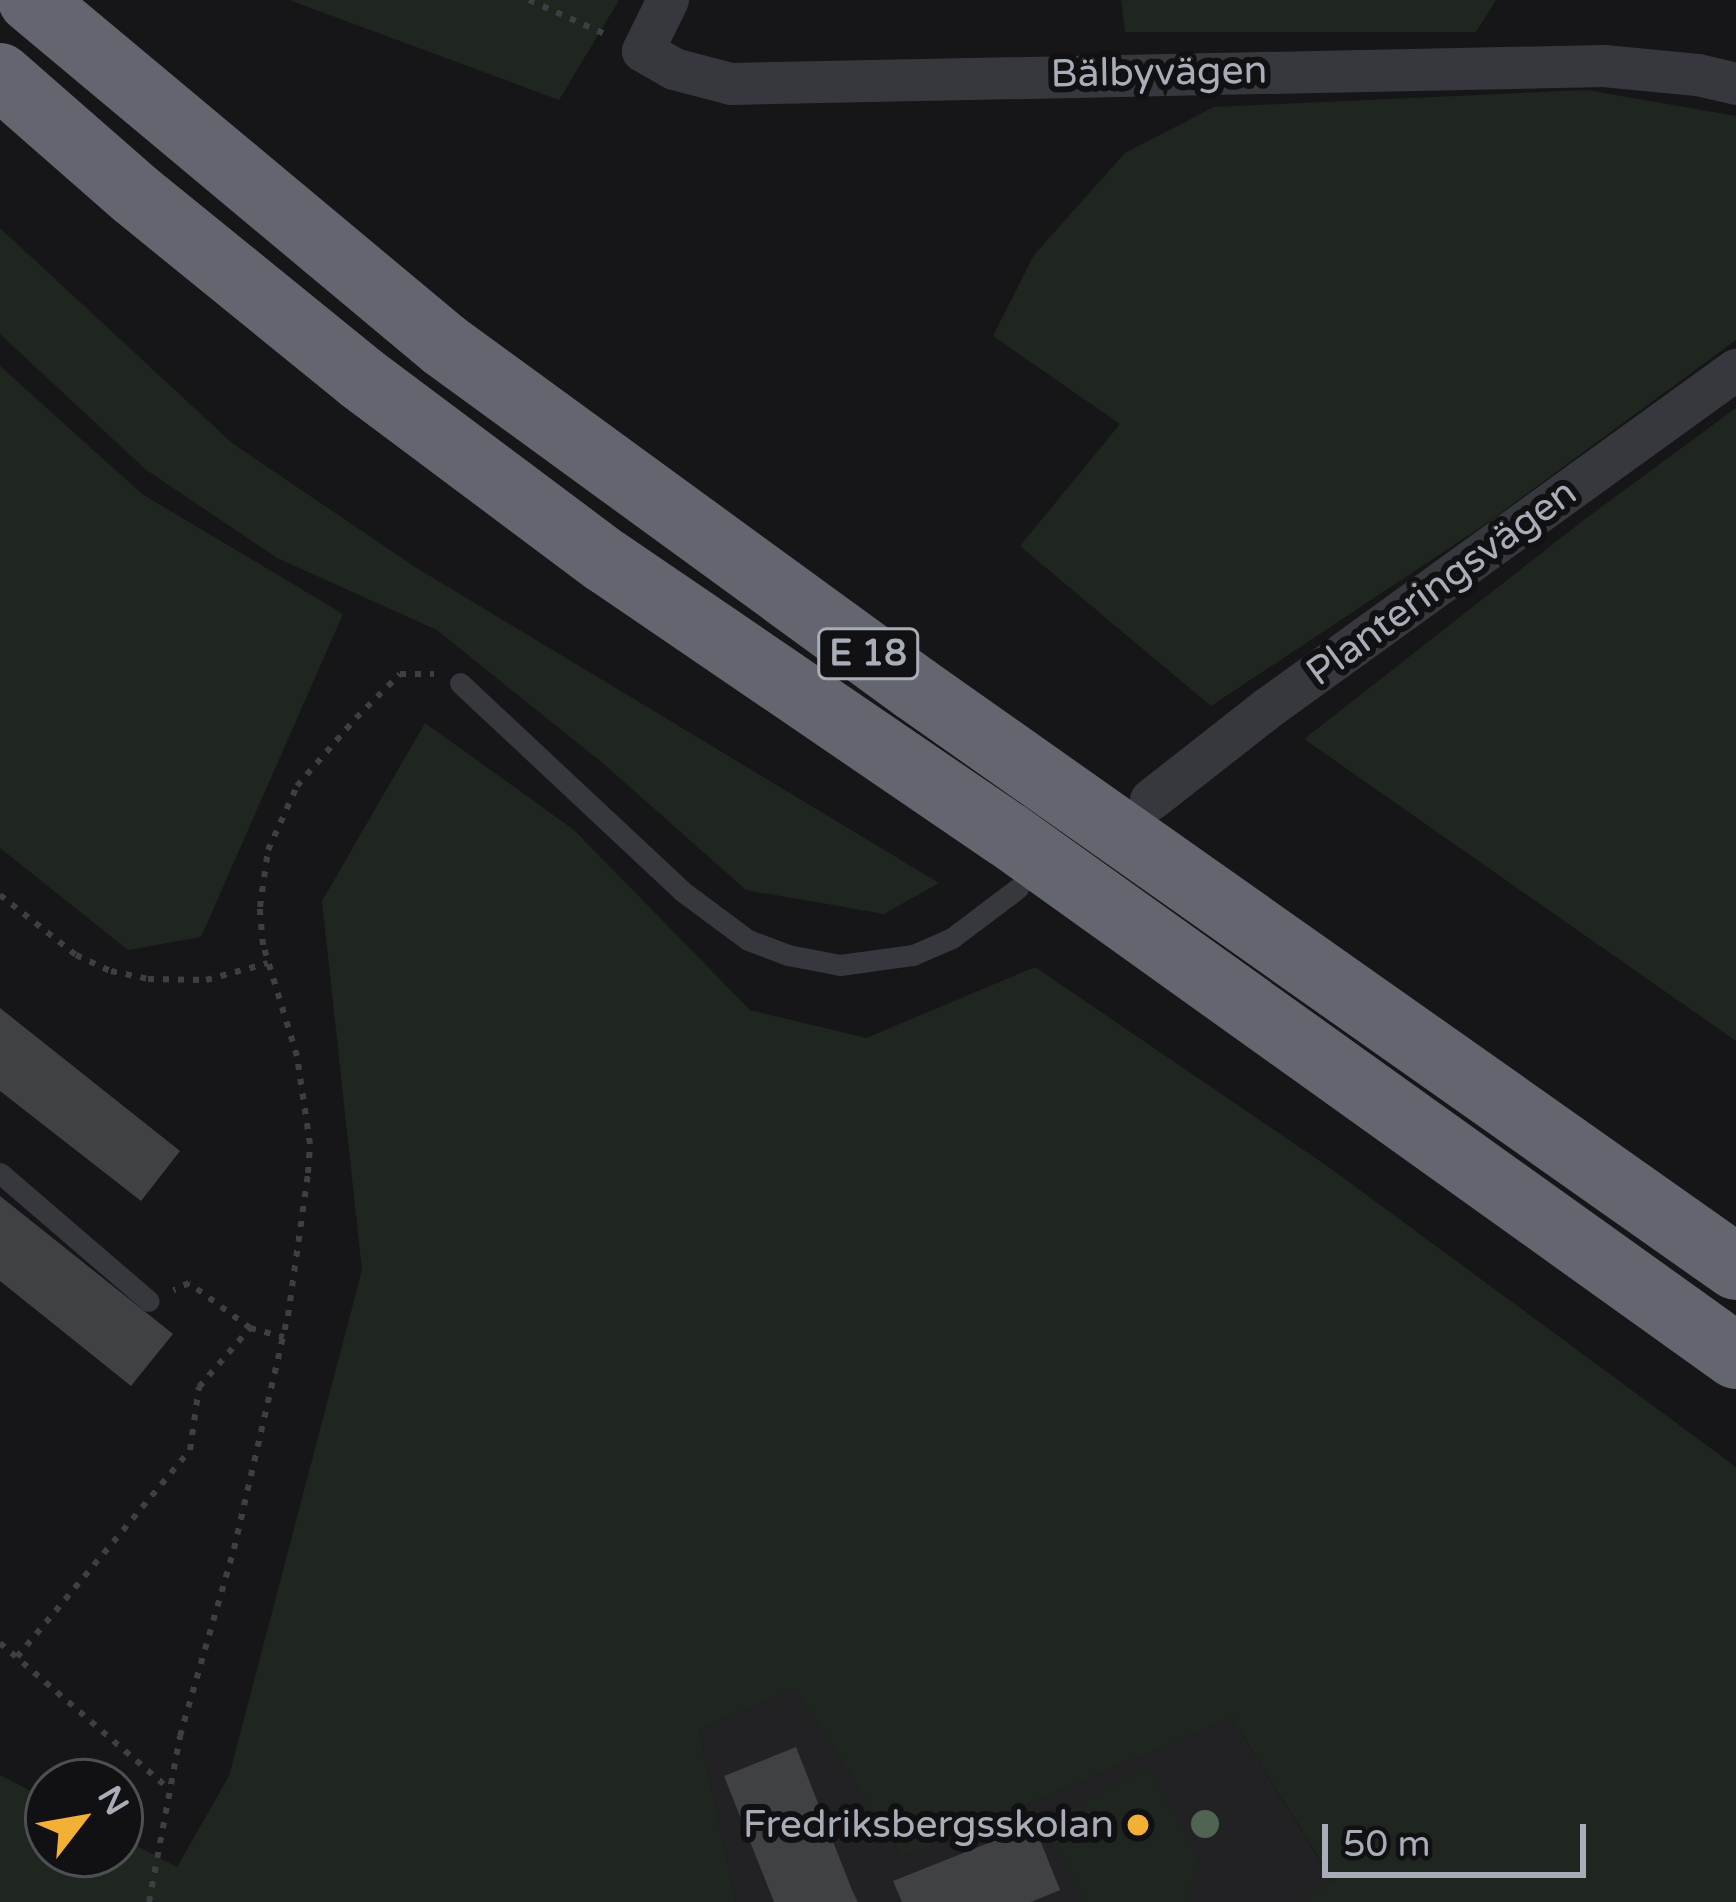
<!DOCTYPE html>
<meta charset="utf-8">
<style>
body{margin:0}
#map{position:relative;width:1736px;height:1902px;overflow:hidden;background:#161618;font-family:"Varela Round",sans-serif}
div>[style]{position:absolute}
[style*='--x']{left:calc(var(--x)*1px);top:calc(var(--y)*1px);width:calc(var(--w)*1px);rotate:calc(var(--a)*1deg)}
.built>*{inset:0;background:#222225}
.green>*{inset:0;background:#1e261f}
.building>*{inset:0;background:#404145}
.path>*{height:6px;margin-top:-3px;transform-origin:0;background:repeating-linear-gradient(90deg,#3d3f44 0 6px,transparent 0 15px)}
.service>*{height:21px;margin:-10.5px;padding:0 10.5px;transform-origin:10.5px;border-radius:10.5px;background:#37383d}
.minor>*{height:42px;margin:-21px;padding:0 21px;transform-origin:21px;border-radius:21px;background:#37383d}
.motorway>*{height:66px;margin:-33px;padding:0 33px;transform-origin:33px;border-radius:33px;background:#63666e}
.trees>*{width:28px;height:28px;margin:-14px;border-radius:50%;background:#506452}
.dots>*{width:33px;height:33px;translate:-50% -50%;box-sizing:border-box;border:6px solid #111113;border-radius:50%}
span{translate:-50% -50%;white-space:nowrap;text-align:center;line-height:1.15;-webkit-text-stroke:12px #111113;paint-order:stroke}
.shield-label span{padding:3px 9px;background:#111113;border:3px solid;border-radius:9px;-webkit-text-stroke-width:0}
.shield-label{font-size:36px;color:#a8adb8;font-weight:700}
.street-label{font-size:39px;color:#a8adb8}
.poi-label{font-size:39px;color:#a8adb8}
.right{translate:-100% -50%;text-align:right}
.north{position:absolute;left:24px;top:1758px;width:120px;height:120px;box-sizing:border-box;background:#111113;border:3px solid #4d4f55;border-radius:50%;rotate:59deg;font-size:33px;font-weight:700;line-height:48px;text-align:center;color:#a8adb8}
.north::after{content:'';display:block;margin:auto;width:42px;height:54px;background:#f2b134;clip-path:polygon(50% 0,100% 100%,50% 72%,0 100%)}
.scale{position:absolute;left:1322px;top:1824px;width:264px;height:54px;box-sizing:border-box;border:6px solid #a8adb8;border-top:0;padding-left:15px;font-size:36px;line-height:42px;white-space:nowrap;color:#a8adb8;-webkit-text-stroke:9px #111113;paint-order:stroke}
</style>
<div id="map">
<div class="built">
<div style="clip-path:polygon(795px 1689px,903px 1857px,1232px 1718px,1333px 1882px,1302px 1902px,736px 1902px,699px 1730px)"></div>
</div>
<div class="green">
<div style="clip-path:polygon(289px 0,619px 0,559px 100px)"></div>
<div style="clip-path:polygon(1121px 0,1496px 0,1476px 32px,1125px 32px)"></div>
<div style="clip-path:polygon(1587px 90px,1736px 116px,1736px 340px,1487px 523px,1211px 706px,1020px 546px,1120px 424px,993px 336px,1034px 255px,1125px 153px,1214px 107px)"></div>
<div style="clip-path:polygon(0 228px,232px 443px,415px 567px,939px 883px,884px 914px,746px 890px,605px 765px,437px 630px,277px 558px,145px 469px,0 334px)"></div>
<div style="clip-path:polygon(0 366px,142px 494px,343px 614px,201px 937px,128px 950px,0 848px)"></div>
<div style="clip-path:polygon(1736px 408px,1736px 1041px,1304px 739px,1585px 519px)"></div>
<div style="clip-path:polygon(425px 723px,574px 830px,750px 1010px,866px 1038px,1035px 967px,1330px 1168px,1736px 1467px,1736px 1902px,1302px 1902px,1333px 1881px,1232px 1718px,903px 1857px,795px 1689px,699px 1730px,736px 1902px,0 1902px,0 1775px,48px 1800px,48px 1854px,120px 1854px,120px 1837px,177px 1867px,229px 1776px,362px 1270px,322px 901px)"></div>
<div style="clip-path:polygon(1148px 1767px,1198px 1858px,1190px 1895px,1184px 1902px,1087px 1902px,1045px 1824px)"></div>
</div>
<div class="building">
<div style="clip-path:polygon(0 1008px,180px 1151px,141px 1201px,0 1091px)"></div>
<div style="clip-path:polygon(0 1196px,173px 1334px,131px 1386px,0 1281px)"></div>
<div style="clip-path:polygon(796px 1747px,852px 1890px,858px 1902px,774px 1902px,724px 1776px)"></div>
<div style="clip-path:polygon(1034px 1825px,1060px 1890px,1031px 1902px,902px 1902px,893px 1881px)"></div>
</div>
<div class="path">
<div style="--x:529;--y:0;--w:85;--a:24.2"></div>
<div style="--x:0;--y:895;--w:97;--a:38.3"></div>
<div style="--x:76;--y:955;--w:38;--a:25"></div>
<div style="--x:111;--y:971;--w:38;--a:12"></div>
<div style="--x:148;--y:979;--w:58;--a:1"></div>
<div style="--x:206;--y:980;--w:64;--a:-15.3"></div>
<div style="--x:250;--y:1328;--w:35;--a:15"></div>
<div style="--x:0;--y:1643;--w:223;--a:40.8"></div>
<div style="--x:17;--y:1657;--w:270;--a:-50.1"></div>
<div style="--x:190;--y:1450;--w:64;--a:-81.9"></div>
<div style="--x:199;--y:1387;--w:78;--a:-49.2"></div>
<div style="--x:250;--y:1328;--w:76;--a:-143.6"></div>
<div style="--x:189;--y:1283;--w:17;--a:155"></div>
<div style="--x:149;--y:1902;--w:169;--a:-79.4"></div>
<div style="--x:180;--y:1736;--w:195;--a:-73.9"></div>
<div style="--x:234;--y:1549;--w:239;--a:-77"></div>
<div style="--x:288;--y:1316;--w:144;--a:-82"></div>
<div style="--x:308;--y:1173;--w:29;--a:-86"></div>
<div style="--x:310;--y:1144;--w:89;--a:-98.4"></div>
<div style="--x:297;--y:1056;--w:116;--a:-107"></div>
<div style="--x:263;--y:945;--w:38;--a:-95"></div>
<div style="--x:260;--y:907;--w:58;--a:-82"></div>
<div style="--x:268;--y:850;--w:70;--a:-65.6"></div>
<div style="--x:297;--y:786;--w:90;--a:-49.1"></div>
<div style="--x:356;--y:718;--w:62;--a:-45"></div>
<div style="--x:400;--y:674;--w:34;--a:0"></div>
</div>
<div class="service">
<div style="--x:460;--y:683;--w:304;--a:43.1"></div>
<div style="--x:682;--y:891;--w:82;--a:36.6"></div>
<div style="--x:748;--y:940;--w:43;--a:20.6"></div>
<div style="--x:788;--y:955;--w:53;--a:10.9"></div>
<div style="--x:840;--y:965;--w:74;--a:-7.8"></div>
<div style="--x:913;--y:955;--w:43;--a:-23.6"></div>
<div style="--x:952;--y:938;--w:83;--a:-37.1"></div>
<div style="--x:0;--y:1173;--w:196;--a:40.7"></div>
</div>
<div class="minor">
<div style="--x:668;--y:0;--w:57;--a:116.1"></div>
<div style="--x:643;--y:51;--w:36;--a:30"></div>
<div style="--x:674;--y:69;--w:59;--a:14.7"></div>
<div style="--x:731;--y:84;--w:873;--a:-1.18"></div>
<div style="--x:1604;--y:66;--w:94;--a:5.5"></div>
<div style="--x:1698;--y:75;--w:39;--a:13"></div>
<div style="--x:1151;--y:800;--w:147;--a:-38.1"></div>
<div style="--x:1267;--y:709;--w:579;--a:-35.86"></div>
</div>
<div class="motorway">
<div style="--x:31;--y:0;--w:538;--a:39.87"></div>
<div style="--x:444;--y:345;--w:584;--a:36.09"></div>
<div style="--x:916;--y:689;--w:1003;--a:35.18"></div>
<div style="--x:0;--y:76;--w:181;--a:41.2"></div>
<div style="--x:136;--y:195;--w:290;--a:39.1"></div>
<div style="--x:361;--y:378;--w:306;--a:36.8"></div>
<div style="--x:606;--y:561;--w:486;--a:34.3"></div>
<div style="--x:1008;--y:835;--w:895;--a:35.59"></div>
</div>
<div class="trees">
<div style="left:1205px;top:1824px"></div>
</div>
<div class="dots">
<div style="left:1138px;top:1825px;background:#f2b134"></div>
</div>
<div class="shield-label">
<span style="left:868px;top:654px">E 18</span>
</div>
<div class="street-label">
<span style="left:1159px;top:73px;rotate:-1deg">Bälbyvägen</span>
<span style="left:1442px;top:583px;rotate:-36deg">Planteringsvägen</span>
</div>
<div class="poi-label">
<span class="right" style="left:1114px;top:1825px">Fredriksbergsskolan</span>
</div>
<div class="north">N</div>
<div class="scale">50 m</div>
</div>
